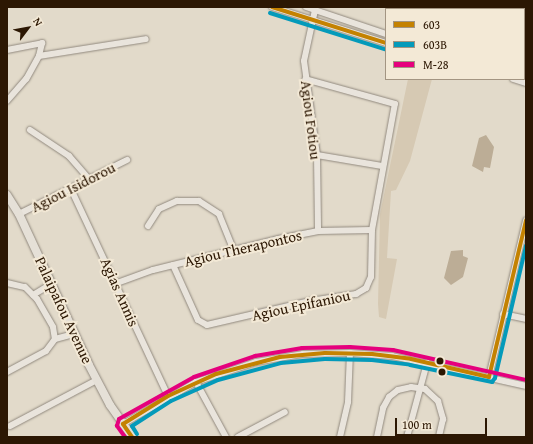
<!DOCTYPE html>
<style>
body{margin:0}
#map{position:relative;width:533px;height:444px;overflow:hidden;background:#e2daca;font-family:"Gentium Book Plus",serif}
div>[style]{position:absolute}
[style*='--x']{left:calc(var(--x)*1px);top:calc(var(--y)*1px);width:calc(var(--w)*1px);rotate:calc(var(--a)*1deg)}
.green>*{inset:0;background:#d6c9b3}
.water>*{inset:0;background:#bcad96}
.roads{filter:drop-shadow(0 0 1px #91897e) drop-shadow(0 0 1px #91897e)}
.minor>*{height:6px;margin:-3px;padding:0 3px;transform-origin:3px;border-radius:3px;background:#e9e4dc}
.major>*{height:8px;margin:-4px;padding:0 4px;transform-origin:4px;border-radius:4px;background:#e5e0d7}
.bus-1>*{height:4px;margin:-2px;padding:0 2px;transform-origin:2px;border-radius:2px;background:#c48201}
.bus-2>*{height:4px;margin:-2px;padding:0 2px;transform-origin:2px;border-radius:2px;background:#049aba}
.bus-3>*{height:4px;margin:-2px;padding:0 2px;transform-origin:2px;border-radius:2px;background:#e5007d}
.dots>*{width:11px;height:11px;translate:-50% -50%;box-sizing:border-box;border:2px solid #f3e9d6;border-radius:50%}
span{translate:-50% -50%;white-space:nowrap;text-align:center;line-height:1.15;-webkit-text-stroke:4px #f3e9d6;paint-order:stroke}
.street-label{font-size:15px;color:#2c1703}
.frame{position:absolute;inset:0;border:8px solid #2c1703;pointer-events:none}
.legend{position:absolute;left:385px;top:8px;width:140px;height:72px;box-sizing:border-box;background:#f3e9d6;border:1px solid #a39582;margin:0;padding:5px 7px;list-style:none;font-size:12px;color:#2c1703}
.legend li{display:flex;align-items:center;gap:8px;height:20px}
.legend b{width:20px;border:1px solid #a39582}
.north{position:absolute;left:8px;top:8px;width:40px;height:40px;-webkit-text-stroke:3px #f3e9d6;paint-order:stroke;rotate:58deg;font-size:11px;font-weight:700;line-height:16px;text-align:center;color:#2c1703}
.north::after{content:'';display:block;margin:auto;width:14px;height:18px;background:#2c1703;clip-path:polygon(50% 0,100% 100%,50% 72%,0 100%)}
.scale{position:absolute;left:395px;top:418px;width:92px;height:18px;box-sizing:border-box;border:2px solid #2c1703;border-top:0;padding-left:5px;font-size:12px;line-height:14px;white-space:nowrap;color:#2c1703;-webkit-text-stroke:3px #f3e9d6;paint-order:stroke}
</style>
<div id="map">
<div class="green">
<div style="clip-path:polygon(485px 7px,526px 7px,526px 66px,524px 9px,485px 9px)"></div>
<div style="clip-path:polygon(408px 79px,432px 79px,410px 161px,396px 190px,391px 191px,387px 258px,397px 259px,386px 319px,379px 317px,378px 304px,380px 214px)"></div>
</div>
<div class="water">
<div style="clip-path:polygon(486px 135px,494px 147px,490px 168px,484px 167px,483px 172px,472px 166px,479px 138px)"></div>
<div style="clip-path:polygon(463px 250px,463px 256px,468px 258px,463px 277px,451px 285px,444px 278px,451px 251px)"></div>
</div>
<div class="roads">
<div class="minor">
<div style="--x:272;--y:7;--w:120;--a:17.5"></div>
<div style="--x:306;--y:7;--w:84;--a:18.6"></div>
<div style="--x:476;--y:9;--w:2;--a:-63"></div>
<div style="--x:315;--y:10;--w:52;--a:102.2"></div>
<div style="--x:304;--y:61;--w:95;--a:82.1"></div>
<div style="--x:317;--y:155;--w:76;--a:89.2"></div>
<div style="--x:7;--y:50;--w:36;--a:-11"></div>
<div style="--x:42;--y:43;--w:13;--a:103"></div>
<div style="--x:39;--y:56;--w:26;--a:119"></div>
<div style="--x:26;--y:79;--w:29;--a:131"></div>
<div style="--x:39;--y:56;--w:108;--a:-9"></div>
<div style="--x:513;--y:79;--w:14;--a:17"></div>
<div style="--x:30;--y:130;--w:47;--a:33.7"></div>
<div style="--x:69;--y:156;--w:30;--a:49"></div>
<div style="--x:317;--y:155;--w:66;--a:9.6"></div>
<div style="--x:71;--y:189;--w:229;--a:64.9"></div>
<div style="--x:19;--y:214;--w:121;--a:-26.6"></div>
<div style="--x:148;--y:226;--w:20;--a:-57"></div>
<div style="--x:159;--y:209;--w:20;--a:-24"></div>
<div style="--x:177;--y:201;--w:22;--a:0"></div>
<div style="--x:199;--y:201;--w:24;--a:33"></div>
<div style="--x:219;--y:214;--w:38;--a:68"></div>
<div style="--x:173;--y:265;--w:60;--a:65.6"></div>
<div style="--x:198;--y:320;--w:10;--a:29"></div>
<div style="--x:207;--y:325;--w:106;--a:-13.1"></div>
<div style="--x:310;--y:301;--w:47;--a:-8.7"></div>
<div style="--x:356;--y:294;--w:12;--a:-31"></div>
<div style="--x:366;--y:288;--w:12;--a:-66"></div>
<div style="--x:371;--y:277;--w:47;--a:-88.8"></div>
<div style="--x:372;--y:230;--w:128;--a:-79.7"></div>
<div style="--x:395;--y:104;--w:93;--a:-164.5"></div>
<div style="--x:7;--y:283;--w:18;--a:13"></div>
<div style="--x:25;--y:287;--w:17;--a:45"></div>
<div style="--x:37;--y:299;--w:32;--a:60"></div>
<div style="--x:53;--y:327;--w:12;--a:81"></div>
<div style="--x:117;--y:283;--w:38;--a:-20"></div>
<div style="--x:153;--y:270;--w:129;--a:-13.9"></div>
<div style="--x:278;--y:239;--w:41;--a:-11.3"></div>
<div style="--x:318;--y:231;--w:54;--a:-1.1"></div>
<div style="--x:33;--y:295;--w:21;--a:-31"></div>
<div style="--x:503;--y:314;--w:24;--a:12"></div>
<div style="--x:7;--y:372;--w:44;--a:-28.3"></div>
<div style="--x:46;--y:351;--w:15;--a:-53"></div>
<div style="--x:55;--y:339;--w:20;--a:-15"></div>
<div style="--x:489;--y:377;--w:161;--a:-76.7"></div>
<div style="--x:196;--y:382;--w:63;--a:61.4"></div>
<div style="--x:123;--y:424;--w:84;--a:-29.9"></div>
<div style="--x:196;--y:382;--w:63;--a:-18.4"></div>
<div style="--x:256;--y:362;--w:48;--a:-9.7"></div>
<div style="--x:303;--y:354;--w:47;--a:-1.2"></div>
<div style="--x:350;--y:353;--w:42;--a:4.1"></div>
<div style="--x:392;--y:356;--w:137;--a:12.6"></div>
<div style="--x:10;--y:426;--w:98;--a:-27.9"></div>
<div style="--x:238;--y:437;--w:53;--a:-28"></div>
<div style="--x:340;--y:437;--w:36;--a:-77"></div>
<div style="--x:348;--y:402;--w:49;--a:-87.7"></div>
<div style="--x:377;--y:437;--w:30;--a:-78"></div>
<div style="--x:383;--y:408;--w:13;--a:-61"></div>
<div style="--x:389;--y:397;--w:11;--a:-38"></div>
<div style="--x:398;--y:390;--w:13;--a:-13"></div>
<div style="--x:411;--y:387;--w:14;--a:8"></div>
<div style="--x:425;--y:389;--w:18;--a:43"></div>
<div style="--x:438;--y:401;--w:19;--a:74"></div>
<div style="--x:443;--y:419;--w:18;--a:103"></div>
<div style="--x:407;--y:437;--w:77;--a:-74.9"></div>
</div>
<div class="major">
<div style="--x:7;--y:195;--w:22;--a:58"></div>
<div style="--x:19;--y:214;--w:166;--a:65.1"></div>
<div style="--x:89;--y:365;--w:45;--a:62.3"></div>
<div style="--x:110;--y:405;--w:39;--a:55"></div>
</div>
</div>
<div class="bus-1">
<div style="--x:272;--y:7;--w:120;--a:17.5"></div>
<div style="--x:132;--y:437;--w:16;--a:-125"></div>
<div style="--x:123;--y:424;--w:53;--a:-31.9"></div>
<div style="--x:168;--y:396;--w:53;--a:-24.6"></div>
<div style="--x:216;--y:374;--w:66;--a:-14.9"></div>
<div style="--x:280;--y:357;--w:45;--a:-5.1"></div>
<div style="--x:325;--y:353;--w:47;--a:1.2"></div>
<div style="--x:372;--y:354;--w:39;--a:7"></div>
<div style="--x:411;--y:359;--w:80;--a:13"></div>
<div style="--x:489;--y:377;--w:161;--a:-76.7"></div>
</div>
<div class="bus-2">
<div style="--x:270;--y:13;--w:120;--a:17.5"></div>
<div style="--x:137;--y:434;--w:9;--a:-122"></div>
<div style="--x:132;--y:426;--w:46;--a:-32.7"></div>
<div style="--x:171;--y:401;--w:51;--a:-24.1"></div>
<div style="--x:218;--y:380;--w:65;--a:-15.1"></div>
<div style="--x:281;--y:363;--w:44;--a:-5.2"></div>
<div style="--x:325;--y:359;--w:47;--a:1.2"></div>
<div style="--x:372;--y:360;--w:38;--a:7"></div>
<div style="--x:410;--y:365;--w:84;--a:11.7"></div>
<div style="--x:492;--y:382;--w:5;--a:-53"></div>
<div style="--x:495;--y:378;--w:136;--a:-76.8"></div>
</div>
<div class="bus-3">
<div style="--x:125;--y:437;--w:14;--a:-126"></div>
<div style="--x:117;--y:426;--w:7;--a:-74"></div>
<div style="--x:119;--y:419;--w:86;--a:-29.2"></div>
<div style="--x:194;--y:377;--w:65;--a:-19"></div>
<div style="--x:255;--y:356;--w:48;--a:-9.7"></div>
<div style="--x:302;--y:348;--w:48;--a:-1.2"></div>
<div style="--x:350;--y:347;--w:43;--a:4"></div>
<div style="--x:393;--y:350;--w:136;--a:12.7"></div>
</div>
<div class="dots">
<div style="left:440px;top:361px;background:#2c1703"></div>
<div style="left:442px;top:372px;background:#2c1703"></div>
</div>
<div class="street-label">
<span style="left:311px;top:120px;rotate:83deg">Agiou Fotiou</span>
<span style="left:73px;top:187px;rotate:-27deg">Agiou Isidorou</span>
<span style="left:243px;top:248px;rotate:-13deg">Agiou Therapontos</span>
<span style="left:120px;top:292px;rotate:66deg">Agias Annis</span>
<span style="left:301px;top:305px;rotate:-12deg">Agiou Epifaniou</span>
<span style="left:64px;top:310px;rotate:65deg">Palaipafou Avenue</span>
</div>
<div class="frame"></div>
<ul class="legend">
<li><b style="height:5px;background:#c48201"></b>603</li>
<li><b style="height:5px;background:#049aba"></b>603B</li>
<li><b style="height:5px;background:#e5007d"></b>M-28</li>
</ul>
<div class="north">N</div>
<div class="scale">100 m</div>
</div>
